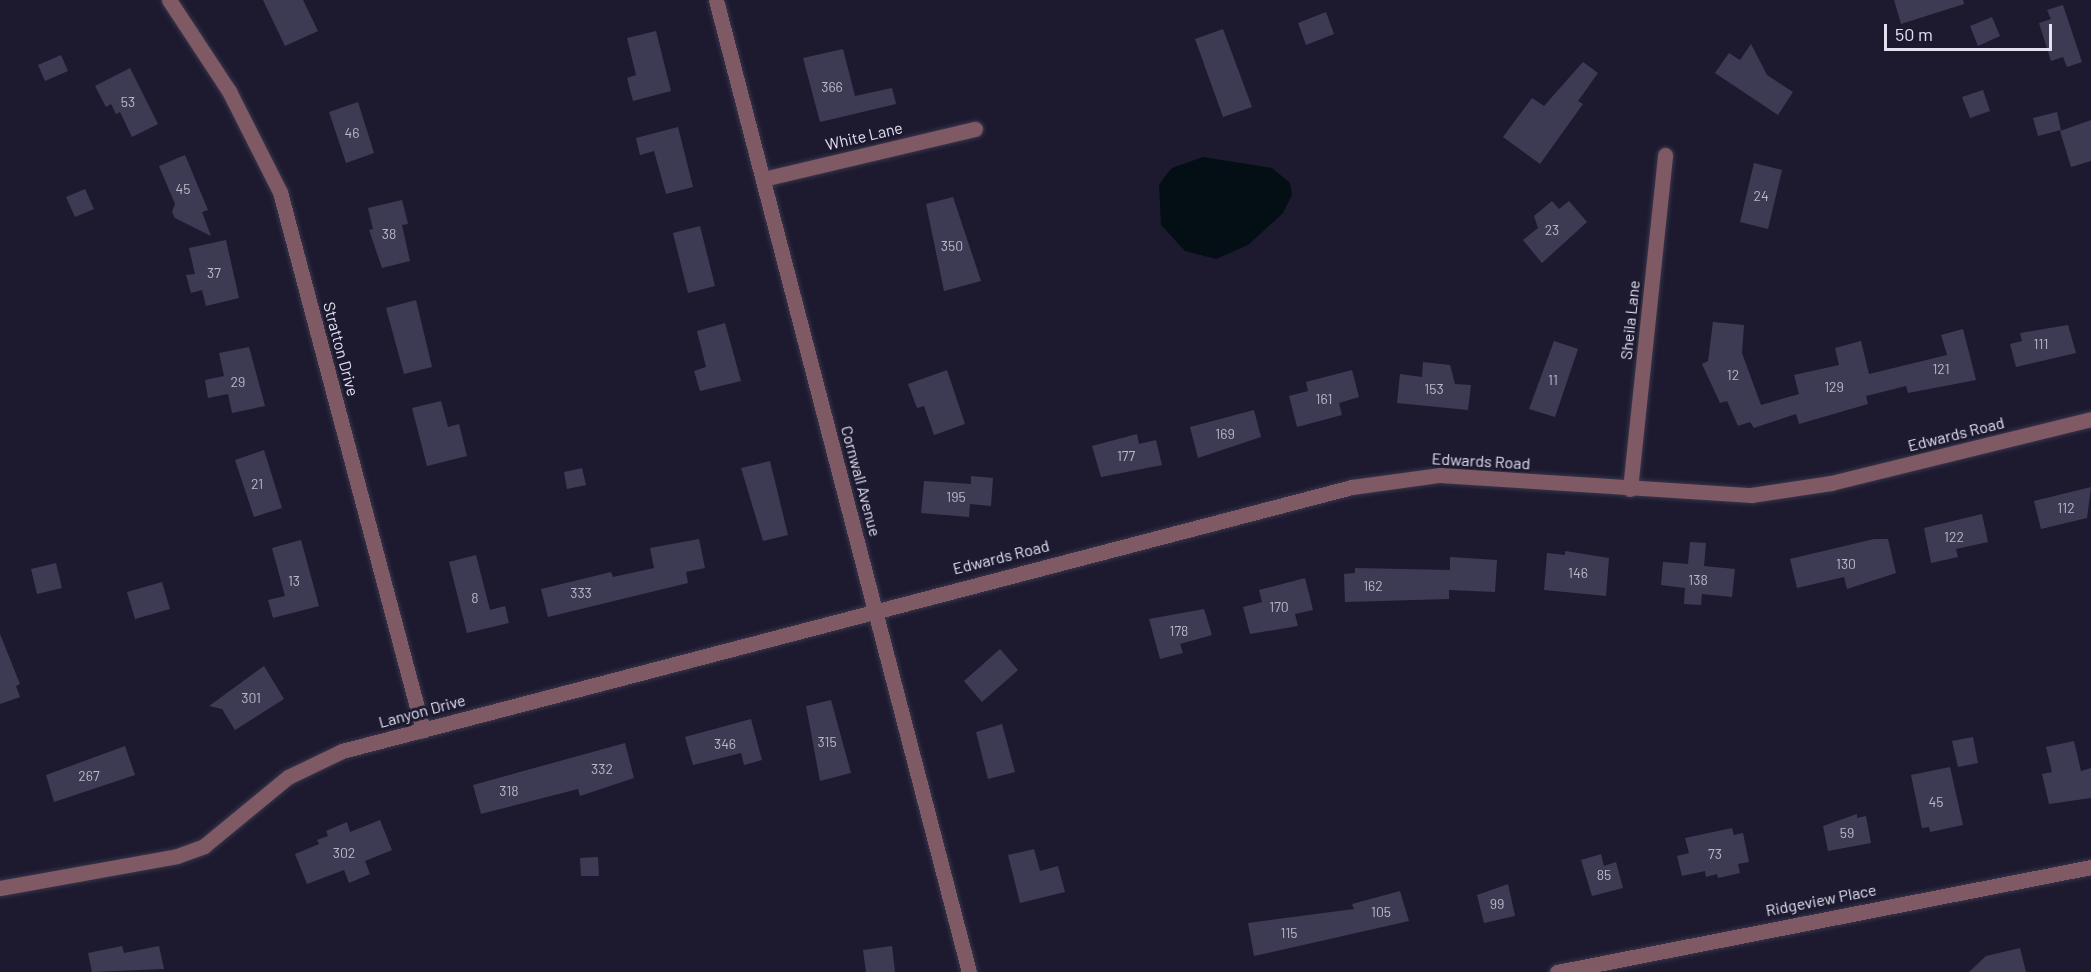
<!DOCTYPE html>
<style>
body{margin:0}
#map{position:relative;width:2091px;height:972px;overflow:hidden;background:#1d1a30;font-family:Barlow,sans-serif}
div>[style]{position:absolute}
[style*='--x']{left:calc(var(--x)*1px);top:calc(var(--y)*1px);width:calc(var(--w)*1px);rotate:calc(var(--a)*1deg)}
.water>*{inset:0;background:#030f14}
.building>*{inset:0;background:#3d3b53}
.roads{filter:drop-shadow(0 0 2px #38364b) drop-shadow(0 0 2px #38364b)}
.minor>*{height:15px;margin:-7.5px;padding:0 7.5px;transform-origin:7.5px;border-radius:7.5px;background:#7f5964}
.tertiary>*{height:15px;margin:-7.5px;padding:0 7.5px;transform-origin:7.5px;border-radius:7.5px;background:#7f5964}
span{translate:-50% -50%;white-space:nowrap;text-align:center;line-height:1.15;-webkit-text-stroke:6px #1d1a30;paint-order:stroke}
.number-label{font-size:14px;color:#b8b8c9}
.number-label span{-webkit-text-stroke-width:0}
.street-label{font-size:16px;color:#e1e1f0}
.scale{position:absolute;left:1884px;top:24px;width:168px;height:27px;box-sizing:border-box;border:3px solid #e1e1f0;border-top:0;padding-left:8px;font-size:18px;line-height:21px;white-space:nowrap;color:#e1e1f0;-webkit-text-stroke:4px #1d1a30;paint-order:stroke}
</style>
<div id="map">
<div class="water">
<div style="clip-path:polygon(1203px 157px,1272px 168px,1290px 183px,1292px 195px,1283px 213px,1248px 245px,1216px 259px,1185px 251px,1161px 225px,1159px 185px,1165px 176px,1172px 168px)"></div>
</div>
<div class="building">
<div style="clip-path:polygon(263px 0,303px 0,318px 31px,285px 46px)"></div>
<div style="clip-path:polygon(1894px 0,1963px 0,1964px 4px,1901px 24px)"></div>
<div style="clip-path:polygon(2063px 5px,2082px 62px,2067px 67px,2063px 57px,2051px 61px,2039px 23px,2051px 19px,2047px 10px)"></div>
<div style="clip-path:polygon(1326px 12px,1334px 34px,1306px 45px,1298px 23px)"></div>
<div style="clip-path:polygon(1992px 17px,2000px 36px,1978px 46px,1970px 26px)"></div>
<div style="clip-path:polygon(1223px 29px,1252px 107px,1223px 117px,1195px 39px)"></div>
<div style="clip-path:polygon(656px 31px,671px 91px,633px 101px,627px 78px,636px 75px,627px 38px)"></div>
<div style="clip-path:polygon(1751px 44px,1767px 75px,1793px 92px,1778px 115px,1715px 73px,1729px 53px,1740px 60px)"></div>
<div style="clip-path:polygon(843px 49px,855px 96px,892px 88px,896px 104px,820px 122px,803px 58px)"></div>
<div style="clip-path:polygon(61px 55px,68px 71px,45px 81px,38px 65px)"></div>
<div style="clip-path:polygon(1583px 62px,1598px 73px,1578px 101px,1583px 104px,1540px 164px,1503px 137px,1532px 98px,1544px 106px)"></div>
<div style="clip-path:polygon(130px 68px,158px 124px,132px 137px,120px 112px,116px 114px,111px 104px,106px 107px,95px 86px)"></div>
<div style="clip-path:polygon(1983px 90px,1990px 111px,1970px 118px,1962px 97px)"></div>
<div style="clip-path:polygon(358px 102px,374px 153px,346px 163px,329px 112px)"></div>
<div style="clip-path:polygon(2057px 112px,2061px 130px,2038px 136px,2033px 118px)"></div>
<div style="clip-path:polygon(2091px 120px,2091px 161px,2071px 167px,2060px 131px)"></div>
<div style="clip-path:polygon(678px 127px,693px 187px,666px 194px,654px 151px,640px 155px,636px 138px)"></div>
<div style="clip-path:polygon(185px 155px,208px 210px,202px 212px,211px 236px,175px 218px,172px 212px,175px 204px,159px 166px)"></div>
<div style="clip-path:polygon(1754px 163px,1782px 170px,1768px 229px,1740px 222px)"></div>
<div style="clip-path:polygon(85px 189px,94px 209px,75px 217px,66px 197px)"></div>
<div style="clip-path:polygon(953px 197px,981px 281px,944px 291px,926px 204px)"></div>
<div style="clip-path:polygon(402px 200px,408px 224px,402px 225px,410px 261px,382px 268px,369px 230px,373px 229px,368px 208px)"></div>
<div style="clip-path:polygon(1552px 201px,1559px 209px,1569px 201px,1587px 222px,1542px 263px,1523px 240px,1538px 228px,1534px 216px)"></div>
<div style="clip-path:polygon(700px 226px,715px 286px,688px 293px,673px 233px)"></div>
<div style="clip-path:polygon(226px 240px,239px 298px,206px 306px,202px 290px,191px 293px,186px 275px,195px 274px,189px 248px)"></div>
<div style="clip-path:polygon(416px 300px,432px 367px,404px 374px,386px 308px)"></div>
<div style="clip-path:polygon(1713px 322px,1744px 325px,1742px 353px,1761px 405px,1799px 394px,1794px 375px,1839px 365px,1835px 348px,1861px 341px,1869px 374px,1947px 355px,1941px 335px,1963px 329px,1976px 380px,1908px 393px,1906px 386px,1866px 396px,1868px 404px,1799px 424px,1796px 414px,1754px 428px,1750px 422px,1738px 426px,1727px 401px,1720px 403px,1702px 364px,1708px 361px)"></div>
<div style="clip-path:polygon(725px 323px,741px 381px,700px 391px,694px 371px,706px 367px,697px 331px)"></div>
<div style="clip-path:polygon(2068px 325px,2076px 353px,2016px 367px,2010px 344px,2022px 341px,2020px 333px)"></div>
<div style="clip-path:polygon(1554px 341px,1578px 349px,1555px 417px,1529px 409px)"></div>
<div style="clip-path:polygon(249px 347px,265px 406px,232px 413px,228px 394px,208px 398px,205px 380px,224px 376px,219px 353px)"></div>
<div style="clip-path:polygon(1423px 362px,1450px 365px,1455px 384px,1471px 385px,1468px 410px,1397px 403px,1400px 374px,1422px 377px)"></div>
<div style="clip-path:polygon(947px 370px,965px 424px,934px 435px,924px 406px,917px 408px,908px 384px)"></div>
<div style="clip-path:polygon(1352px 370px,1359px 397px,1339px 403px,1342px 415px,1297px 427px,1289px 396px,1308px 391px,1306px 382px)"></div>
<div style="clip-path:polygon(441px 401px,448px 427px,459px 424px,467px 456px,427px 466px,412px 408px)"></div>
<div style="clip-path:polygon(1254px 410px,1261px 437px,1198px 458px,1190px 427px)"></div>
<div style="clip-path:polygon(1137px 434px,1139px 444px,1156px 440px,1162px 465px,1101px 477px,1092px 446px)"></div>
<div style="clip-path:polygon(264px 450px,282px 508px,254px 517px,235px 460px)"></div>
<div style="clip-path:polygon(770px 461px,788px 535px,763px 541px,741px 468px)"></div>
<div style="clip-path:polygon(582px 468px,586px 485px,567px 489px,564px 472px)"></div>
<div style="clip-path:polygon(971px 476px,993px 478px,991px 506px,970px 504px,969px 517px,921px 513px,924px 481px,971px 484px)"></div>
<div style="clip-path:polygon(2091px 487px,2087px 518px,2041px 529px,2034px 501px)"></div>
<div style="clip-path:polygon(1982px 514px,1988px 542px,1956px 549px,1958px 557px,1931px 563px,1924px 528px)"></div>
<div style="clip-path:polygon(699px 539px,705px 568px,686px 572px,688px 583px,548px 617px,541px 589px,611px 572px,613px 577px,654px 568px,650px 548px)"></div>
<div style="clip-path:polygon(1874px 539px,1888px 539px,1896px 573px,1847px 589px,1844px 577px,1797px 588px,1790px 559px)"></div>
<div style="clip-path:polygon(301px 540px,319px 606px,273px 618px,268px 600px,285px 596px,272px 548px)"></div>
<div style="clip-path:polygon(1690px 542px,1706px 543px,1704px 566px,1735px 569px,1732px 597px,1702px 594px,1701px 605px,1684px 604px,1685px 588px,1661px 585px,1663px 562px,1688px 564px)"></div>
<div style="clip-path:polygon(1565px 551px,1609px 558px,1606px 596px,1544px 590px,1547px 553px,1565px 555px)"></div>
<div style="clip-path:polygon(476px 555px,490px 610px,505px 606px,509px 623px,467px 633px,449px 562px)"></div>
<div style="clip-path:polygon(1450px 557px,1497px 560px,1495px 592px,1449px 590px,1449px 599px,1345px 602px,1344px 574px,1355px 573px,1355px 568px,1450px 570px)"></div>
<div style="clip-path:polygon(56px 563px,62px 588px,37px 594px,31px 569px)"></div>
<div style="clip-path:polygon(1305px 578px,1313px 610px,1295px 614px,1298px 626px,1250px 634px,1243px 607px,1262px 602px,1259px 590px)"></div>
<div style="clip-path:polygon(162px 582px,170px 609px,135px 619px,127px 592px)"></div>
<div style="clip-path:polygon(1204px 609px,1212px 635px,1180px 644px,1183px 653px,1160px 659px,1149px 619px)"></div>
<div style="clip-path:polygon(0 634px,20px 684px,16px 686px,20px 697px,0 704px)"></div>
<div style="clip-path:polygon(1000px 649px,1018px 670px,982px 702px,964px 681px)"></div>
<div style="clip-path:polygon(264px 666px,284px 699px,235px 730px,222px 709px,209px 706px)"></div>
<div style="clip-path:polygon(831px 700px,851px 773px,820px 781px,806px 706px)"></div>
<div style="clip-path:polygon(751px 719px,762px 760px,744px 765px,741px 753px,693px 765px,685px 737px)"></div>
<div style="clip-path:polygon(1002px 724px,1015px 772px,988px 779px,976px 732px)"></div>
<div style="clip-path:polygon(1973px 737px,1978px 763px,1958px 767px,1952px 741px)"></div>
<div style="clip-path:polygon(2074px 741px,2081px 771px,2091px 768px,2091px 798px,2049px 804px,2042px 774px,2052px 772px,2046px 747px)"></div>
<div style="clip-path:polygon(625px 743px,634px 778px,580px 796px,578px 789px,481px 814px,473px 785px)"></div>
<div style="clip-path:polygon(125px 746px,135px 775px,54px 802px,46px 775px)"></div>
<div style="clip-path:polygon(1950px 767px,1963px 825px,1930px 832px,1929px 827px,1922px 828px,1911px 775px)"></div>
<div style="clip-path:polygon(1857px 814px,1857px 818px,1866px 816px,1871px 843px,1828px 851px,1823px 826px)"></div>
<div style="clip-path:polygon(380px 820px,392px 850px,365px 861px,370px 874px,349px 883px,344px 870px,307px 884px,295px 854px,319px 844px,317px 840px,328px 836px,326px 831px,347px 822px,350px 832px)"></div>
<div style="clip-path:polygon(1732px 828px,1734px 835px,1743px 833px,1749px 862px,1738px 864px,1740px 873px,1718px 878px,1717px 874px,1706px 877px,1705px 871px,1682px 876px,1677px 856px,1689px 853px,1685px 838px)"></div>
<div style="clip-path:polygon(1034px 849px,1040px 871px,1058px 866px,1065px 892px,1020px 903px,1008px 855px)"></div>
<div style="clip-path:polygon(1601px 854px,1604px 866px,1616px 862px,1623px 888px,1592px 896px,1581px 860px)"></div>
<div style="clip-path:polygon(598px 857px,599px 876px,581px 876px,580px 858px)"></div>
<div style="clip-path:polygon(1508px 884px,1515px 916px,1484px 923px,1477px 895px)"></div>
<div style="clip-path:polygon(1400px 891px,1409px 921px,1254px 956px,1248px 923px,1354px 909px,1352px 904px)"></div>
<div style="clip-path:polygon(122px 946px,124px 953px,159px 946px,164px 969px,92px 972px,88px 953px)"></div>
<div style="clip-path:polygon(892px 946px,895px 972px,866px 972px,863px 950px)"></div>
<div style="clip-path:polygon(2020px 948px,2026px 972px,1969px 972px,1986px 956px)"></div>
</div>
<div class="roads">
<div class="minor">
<div style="--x:169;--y:0;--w:109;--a:56.6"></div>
<div style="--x:229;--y:91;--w:113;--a:63.2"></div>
<div style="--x:280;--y:192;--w:557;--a:75.11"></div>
<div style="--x:763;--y:179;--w:218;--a:-13.3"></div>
<div style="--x:1630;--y:489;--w:336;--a:-84"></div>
<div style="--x:0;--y:888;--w:180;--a:-10.2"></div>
<div style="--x:177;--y:856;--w:29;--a:-20"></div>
<div style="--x:204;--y:846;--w:109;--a:-39.4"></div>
<div style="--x:288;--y:777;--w:60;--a:-25.7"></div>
<div style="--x:342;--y:751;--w:1044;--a:-14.65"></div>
<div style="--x:1352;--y:487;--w:89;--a:-7.8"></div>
<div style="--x:1440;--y:475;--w:312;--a:3.7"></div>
<div style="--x:1751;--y:495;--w:81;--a:-8.5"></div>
<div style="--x:1831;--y:483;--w:268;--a:-13.8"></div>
<div style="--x:1557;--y:972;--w:544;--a:-11.12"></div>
</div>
<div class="tertiary">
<div style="--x:716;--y:0;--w:1004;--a:75.41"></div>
</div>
</div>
<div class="number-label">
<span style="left:832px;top:87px">366</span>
<span style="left:128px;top:102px">53</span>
<span style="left:352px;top:133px">46</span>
<span style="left:183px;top:189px">45</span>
<span style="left:1761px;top:196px">24</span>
<span style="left:1552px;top:230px">23</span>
<span style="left:389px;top:234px">38</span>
<span style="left:952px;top:246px">350</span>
<span style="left:214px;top:273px">37</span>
<span style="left:2041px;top:344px">111</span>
<span style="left:1941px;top:369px">121</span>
<span style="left:1733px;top:375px">12</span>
<span style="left:1553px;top:380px">11</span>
<span style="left:238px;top:382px">29</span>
<span style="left:1834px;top:387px">129</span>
<span style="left:1434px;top:389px">153</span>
<span style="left:1324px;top:399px">161</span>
<span style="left:1225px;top:434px">169</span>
<span style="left:1126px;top:456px">177</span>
<span style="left:257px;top:484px">21</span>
<span style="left:956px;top:497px">195</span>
<span style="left:2066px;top:508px">112</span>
<span style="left:1954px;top:537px">122</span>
<span style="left:1846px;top:564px">130</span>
<span style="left:1578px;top:573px">146</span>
<span style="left:1698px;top:580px">138</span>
<span style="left:294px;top:581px">13</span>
<span style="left:1373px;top:586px">162</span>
<span style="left:581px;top:593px">333</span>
<span style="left:475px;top:598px">8</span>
<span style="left:1279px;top:607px">170</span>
<span style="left:1179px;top:631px">178</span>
<span style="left:251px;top:698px">301</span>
<span style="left:827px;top:742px">315</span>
<span style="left:725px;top:744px">346</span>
<span style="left:602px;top:769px">332</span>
<span style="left:89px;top:776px">267</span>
<span style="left:509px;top:791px">318</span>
<span style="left:1936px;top:802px">45</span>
<span style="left:1847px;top:833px">59</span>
<span style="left:344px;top:853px">302</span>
<span style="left:1715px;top:854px">73</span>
<span style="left:1604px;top:875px">85</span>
<span style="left:1497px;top:904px">99</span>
<span style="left:1381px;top:912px">105</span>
<span style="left:1289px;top:933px">115</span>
</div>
<div class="street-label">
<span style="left:864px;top:136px;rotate:-13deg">White Lane</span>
<span style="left:1630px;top:320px;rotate:-84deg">Sheila Lane</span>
<span style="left:341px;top:349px;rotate:75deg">Stratton Drive</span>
<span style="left:1956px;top:434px;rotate:-14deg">Edwards Road</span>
<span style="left:1481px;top:461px;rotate:3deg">Edwards Road</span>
<span style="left:861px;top:481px;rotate:75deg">Cornwall Avenue</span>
<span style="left:1001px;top:557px;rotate:-14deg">Edwards Road</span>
<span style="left:422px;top:711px;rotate:-15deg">Lanyon Drive</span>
<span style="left:1821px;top:900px;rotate:-11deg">Ridgeview Place</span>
</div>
<div class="scale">50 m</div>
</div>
